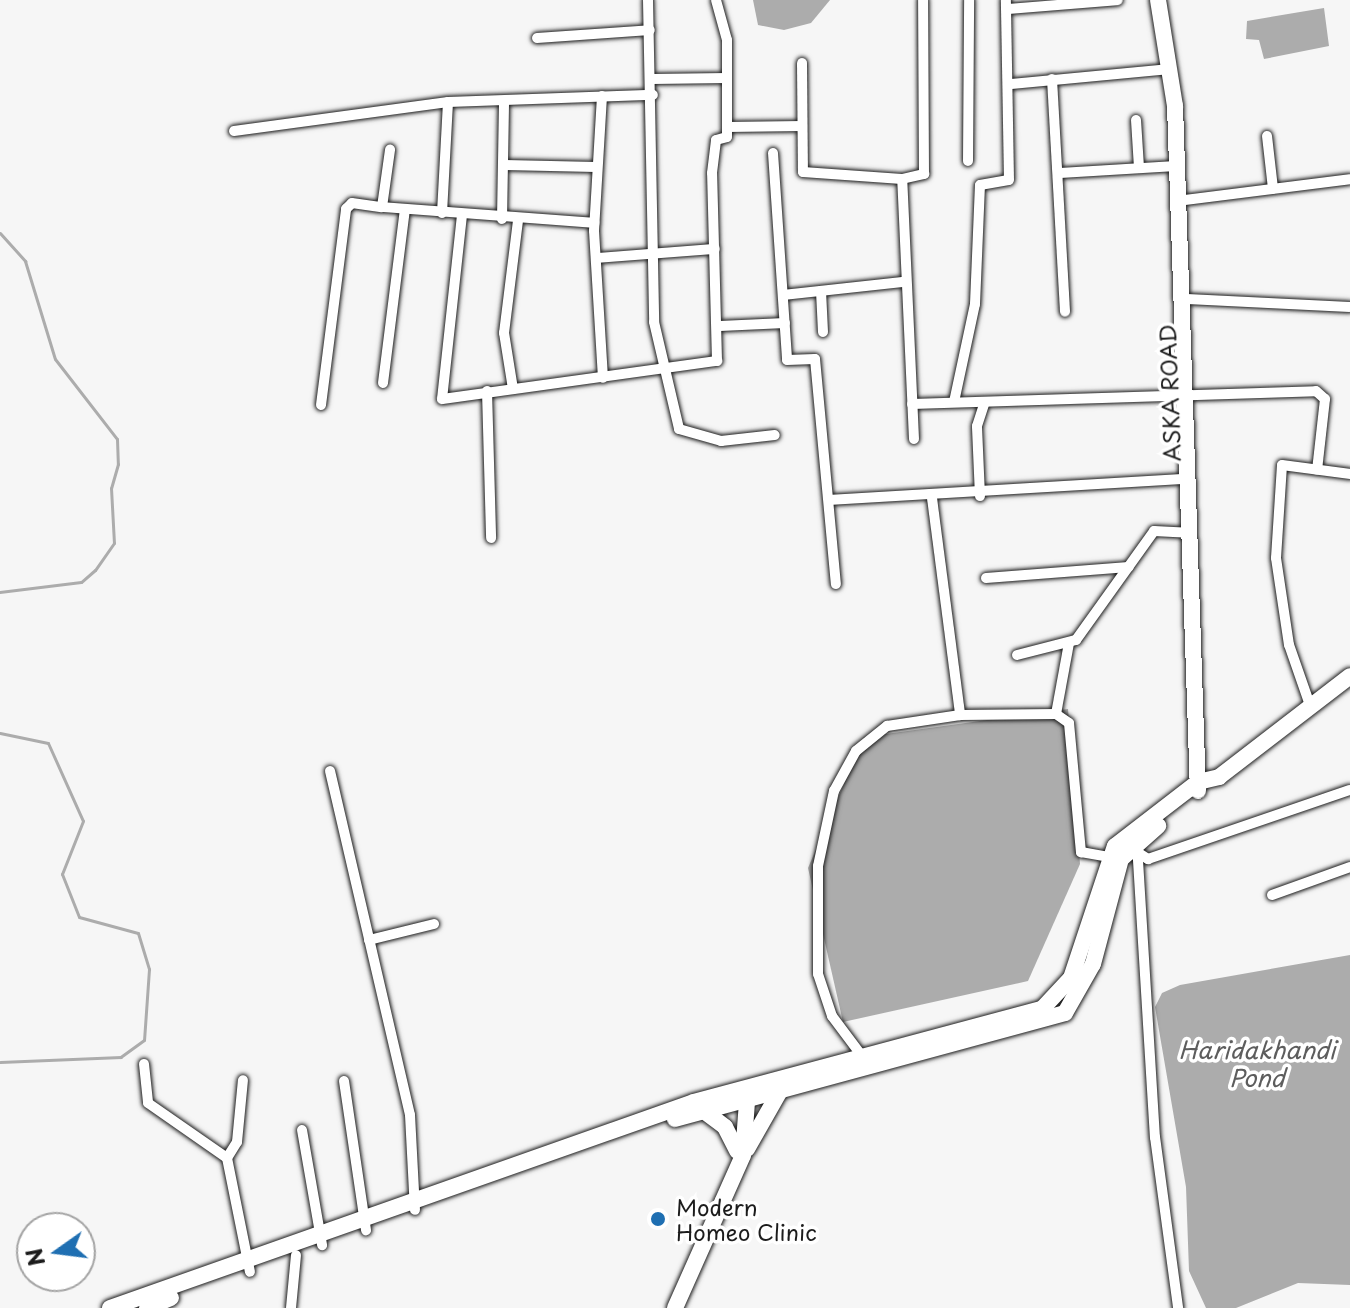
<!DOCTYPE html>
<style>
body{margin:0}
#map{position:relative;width:1350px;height:1308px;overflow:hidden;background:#f6f6f6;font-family:"Playpen Sans",sans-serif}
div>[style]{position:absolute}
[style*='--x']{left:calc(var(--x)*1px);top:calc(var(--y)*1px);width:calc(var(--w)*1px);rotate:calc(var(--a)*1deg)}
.water>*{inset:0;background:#acacac}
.stream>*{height:3px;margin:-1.5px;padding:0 1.5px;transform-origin:1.5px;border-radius:1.5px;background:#acacac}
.roads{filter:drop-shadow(0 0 2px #1c1c1c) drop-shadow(0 0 2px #1c1c1c)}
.minor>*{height:10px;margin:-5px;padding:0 5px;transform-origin:5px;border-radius:5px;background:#fff}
.primary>*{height:16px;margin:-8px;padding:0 8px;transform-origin:8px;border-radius:8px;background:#fff}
.trunk>*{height:16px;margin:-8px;padding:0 8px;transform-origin:8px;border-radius:8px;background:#fff}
.dots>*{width:22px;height:22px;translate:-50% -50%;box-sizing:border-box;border:4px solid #fff;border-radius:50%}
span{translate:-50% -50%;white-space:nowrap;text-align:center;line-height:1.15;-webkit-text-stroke:7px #fff;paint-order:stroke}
.street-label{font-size:22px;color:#1c1c1c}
.poi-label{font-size:22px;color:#1c1c1c}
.left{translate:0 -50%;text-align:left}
.water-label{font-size:24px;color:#5d5d5d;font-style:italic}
.north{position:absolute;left:16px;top:1212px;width:80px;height:80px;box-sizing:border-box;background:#fff;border:2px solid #a4a4a4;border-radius:50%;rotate:256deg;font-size:22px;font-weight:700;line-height:32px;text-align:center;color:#1c1c1c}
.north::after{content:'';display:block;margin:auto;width:28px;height:36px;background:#1f6fb2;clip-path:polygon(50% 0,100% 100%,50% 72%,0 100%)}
</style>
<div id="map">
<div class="water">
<div style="clip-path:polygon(753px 0,830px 0,811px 23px,784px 30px,758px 25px)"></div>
<div style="clip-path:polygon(1324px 8px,1329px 46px,1264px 59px,1259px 40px,1246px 39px,1247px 21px)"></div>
<div style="clip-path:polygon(1068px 709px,1080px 864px,1028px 981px,843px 1022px,808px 868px,864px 737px)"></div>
<div style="clip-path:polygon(1350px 955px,1350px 1285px,1298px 1283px,1236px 1308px,1206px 1308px,1189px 1271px,1186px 1187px,1155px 1007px,1162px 993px,1180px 985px)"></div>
</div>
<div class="stream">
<div style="--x:0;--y:233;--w:38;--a:48"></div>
<div style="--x:25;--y:261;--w:102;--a:73"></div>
<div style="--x:55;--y:359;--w:101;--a:52.2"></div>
<div style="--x:117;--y:439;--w:25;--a:88"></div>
<div style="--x:118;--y:464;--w:25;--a:106"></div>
<div style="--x:111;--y:488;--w:55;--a:86.9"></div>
<div style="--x:114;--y:543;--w:33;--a:125"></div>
<div style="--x:95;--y:570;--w:18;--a:139"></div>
<div style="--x:81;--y:582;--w:82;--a:173"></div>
<div style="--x:0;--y:733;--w:49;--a:11.8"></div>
<div style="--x:48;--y:743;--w:85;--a:65.8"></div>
<div style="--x:83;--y:821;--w:57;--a:111.6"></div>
<div style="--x:62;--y:874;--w:46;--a:68.4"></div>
<div style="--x:79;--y:917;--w:61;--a:15.2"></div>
<div style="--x:138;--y:933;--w:38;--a:73"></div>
<div style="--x:149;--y:969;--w:71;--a:94"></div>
<div style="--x:144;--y:1040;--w:29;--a:144"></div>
<div style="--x:121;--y:1057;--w:121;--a:177.6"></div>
</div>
<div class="roads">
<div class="minor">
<div style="--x:648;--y:0;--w:322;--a:88.9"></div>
<div style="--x:654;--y:322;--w:110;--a:76.8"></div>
<div style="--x:679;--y:429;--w:44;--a:15.9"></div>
<div style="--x:721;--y:441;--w:54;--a:-6.3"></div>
<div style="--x:1007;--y:9;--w:111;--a:-4.6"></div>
<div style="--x:537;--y:38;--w:113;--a:-4"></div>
<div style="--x:802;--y:63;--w:109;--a:89.5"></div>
<div style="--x:803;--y:172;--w:99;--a:4"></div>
<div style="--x:652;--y:79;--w:75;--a:-0.8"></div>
<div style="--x:1052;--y:79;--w:233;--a:86.8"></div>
<div style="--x:1011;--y:84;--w:160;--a:-5.4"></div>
<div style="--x:602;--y:96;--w:135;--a:93.4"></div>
<div style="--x:594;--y:231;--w:147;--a:86.5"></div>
<div style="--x:1136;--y:120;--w:48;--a:86.4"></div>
<div style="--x:727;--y:127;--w:75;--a:-0.8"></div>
<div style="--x:234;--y:131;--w:216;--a:-7.7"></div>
<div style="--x:448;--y:102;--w:205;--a:-2"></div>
<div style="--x:1267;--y:136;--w:53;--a:83.5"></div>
<div style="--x:773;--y:153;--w:207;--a:86.1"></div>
<div style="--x:787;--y:360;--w:28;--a:-2"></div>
<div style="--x:815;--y:359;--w:226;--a:84.7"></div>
<div style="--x:968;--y:161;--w:161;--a:-89.6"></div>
<div style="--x:505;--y:165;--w:91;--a:1.3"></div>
<div style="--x:1060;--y:173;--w:116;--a:-3.5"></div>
<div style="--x:1177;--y:201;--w:174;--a:-7.2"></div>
<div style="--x:382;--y:207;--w:213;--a:4.3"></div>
<div style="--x:442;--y:213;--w:111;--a:-86.9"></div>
<div style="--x:462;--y:215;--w:185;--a:96.2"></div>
<div style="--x:442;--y:399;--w:278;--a:-7.9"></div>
<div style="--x:717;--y:361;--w:188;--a:-91.5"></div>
<div style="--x:712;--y:173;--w:33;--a:-83"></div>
<div style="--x:716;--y:140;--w:11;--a:-15"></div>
<div style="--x:727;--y:137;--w:97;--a:-90"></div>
<div style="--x:727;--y:40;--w:41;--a:-105.4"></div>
<div style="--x:502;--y:219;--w:118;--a:-89"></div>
<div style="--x:597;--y:258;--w:118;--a:-4.4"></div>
<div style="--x:821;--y:291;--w:41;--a:87.2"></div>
<div style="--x:783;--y:295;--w:120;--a:-6.2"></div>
<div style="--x:1187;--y:299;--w:163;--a:2.8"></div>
<div style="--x:720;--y:326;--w:65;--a:-2.6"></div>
<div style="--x:383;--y:383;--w:175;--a:-82.8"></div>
<div style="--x:513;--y:389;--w:57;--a:-99.1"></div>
<div style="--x:504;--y:333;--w:114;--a:-82.9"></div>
<div style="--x:487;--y:391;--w:147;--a:88.4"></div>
<div style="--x:954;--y:402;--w:100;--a:-77.9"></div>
<div style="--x:975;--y:304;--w:119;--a:-87.6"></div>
<div style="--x:980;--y:185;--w:29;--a:-10"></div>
<div style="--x:1009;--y:180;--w:180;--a:-91"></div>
<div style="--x:912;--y:404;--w:404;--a:-1.8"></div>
<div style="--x:1316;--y:391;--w:12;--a:42"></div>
<div style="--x:1325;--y:399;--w:71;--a:96.4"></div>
<div style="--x:321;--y:405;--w:198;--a:-82.7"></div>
<div style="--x:346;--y:209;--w:8;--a:-45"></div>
<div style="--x:352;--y:203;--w:30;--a:8"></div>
<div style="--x:382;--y:207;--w:58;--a:-82"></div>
<div style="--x:914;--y:439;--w:260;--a:-92.6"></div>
<div style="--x:902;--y:179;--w:23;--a:-13"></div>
<div style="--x:924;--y:174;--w:174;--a:-90.3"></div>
<div style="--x:980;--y:496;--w:70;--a:-92.5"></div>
<div style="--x:977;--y:426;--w:25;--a:-72"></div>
<div style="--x:932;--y:498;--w:219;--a:82.6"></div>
<div style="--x:829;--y:500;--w:357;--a:-3.4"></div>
<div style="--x:986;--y:578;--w:143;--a:-4.4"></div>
<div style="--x:1017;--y:655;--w:61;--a:-14.3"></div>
<div style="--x:1076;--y:640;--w:134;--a:-54.4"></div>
<div style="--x:1154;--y:531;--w:34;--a:3"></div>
<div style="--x:1311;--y:708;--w:67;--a:-109.2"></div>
<div style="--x:1289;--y:645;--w:88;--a:-98.5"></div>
<div style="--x:1276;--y:558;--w:93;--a:-86.3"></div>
<div style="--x:1282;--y:465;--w:69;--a:7.5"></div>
<div style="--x:1056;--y:714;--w:72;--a:-79.6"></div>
<div style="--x:330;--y:771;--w:353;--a:76.9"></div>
<div style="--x:410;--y:1115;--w:95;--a:87"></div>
<div style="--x:1137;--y:844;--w:294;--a:86.5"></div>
<div style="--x:1155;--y:1137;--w:173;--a:82.3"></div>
<div style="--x:1134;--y:850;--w:17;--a:33"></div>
<div style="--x:1148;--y:859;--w:213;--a:-18.9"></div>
<div style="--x:1272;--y:895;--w:83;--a:-19.7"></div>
<div style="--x:369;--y:940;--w:67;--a:-13.8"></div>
<div style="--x:865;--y:1060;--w:55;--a:-126.9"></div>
<div style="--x:832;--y:1016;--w:44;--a:-108.4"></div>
<div style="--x:818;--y:974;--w:108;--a:-90"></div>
<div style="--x:818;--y:866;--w:77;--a:-78"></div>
<div style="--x:834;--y:791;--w:46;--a:-61.2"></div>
<div style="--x:856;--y:751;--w:40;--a:-39"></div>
<div style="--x:887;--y:726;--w:74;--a:-8.6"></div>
<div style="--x:960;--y:715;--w:96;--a:-0.6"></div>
<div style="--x:1056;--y:714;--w:16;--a:35"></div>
<div style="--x:1069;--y:723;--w:130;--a:84.7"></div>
<div style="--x:1081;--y:852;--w:35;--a:10"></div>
<div style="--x:144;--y:1064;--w:39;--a:84"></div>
<div style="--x:148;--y:1103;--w:96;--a:34.8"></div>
<div style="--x:227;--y:1158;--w:116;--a:78.6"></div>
<div style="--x:344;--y:1081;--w:151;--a:81.6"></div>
<div style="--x:302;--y:1130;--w:117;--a:80.1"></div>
<div style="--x:227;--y:1158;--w:19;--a:-58"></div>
<div style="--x:237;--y:1142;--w:62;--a:-84.5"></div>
<div style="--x:291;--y:1308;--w:53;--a:-84.6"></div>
</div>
<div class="primary">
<div style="--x:1219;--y:777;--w:165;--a:-37.6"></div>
<div style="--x:704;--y:1111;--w:26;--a:37"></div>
<div style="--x:725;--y:1127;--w:27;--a:63"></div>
<div style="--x:747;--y:1149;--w:67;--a:-60.4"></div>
<div style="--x:675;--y:1308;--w:167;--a:-66"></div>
<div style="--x:743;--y:1155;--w:66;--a:-85.7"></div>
</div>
<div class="trunk">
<div style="--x:1158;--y:0;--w:107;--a:80.9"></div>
<div style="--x:1175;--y:106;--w:685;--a:88.08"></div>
<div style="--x:675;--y:1119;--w:404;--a:-15.2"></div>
<div style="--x:1065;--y:1013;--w:56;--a:-60.3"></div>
<div style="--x:1093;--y:964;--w:109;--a:-75.1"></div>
<div style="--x:1121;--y:859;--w:50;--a:-41.7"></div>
<div style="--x:110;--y:1308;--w:619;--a:-19.43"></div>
<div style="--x:694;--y:1102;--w:360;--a:-15"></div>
<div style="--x:1042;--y:1009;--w:42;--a:-46.9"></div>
<div style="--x:1071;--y:978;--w:139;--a:-71.6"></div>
<div style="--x:1115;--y:846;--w:105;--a:-37.6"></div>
<div style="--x:1198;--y:782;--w:22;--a:-13"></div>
<div style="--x:147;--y:1308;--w:26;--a:-23"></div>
</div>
</div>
<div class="dots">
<div style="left:658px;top:1219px;background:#1f6fb2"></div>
</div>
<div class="street-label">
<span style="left:1169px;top:393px;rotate:-92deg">ASKA ROAD</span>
</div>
<div class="poi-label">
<span class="left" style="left:676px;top:1219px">Modern<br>Homeo Clinic</span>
</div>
<div class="water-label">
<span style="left:1257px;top:1064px">Haridakhandi<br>Pond</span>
</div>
<div class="north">N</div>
</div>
